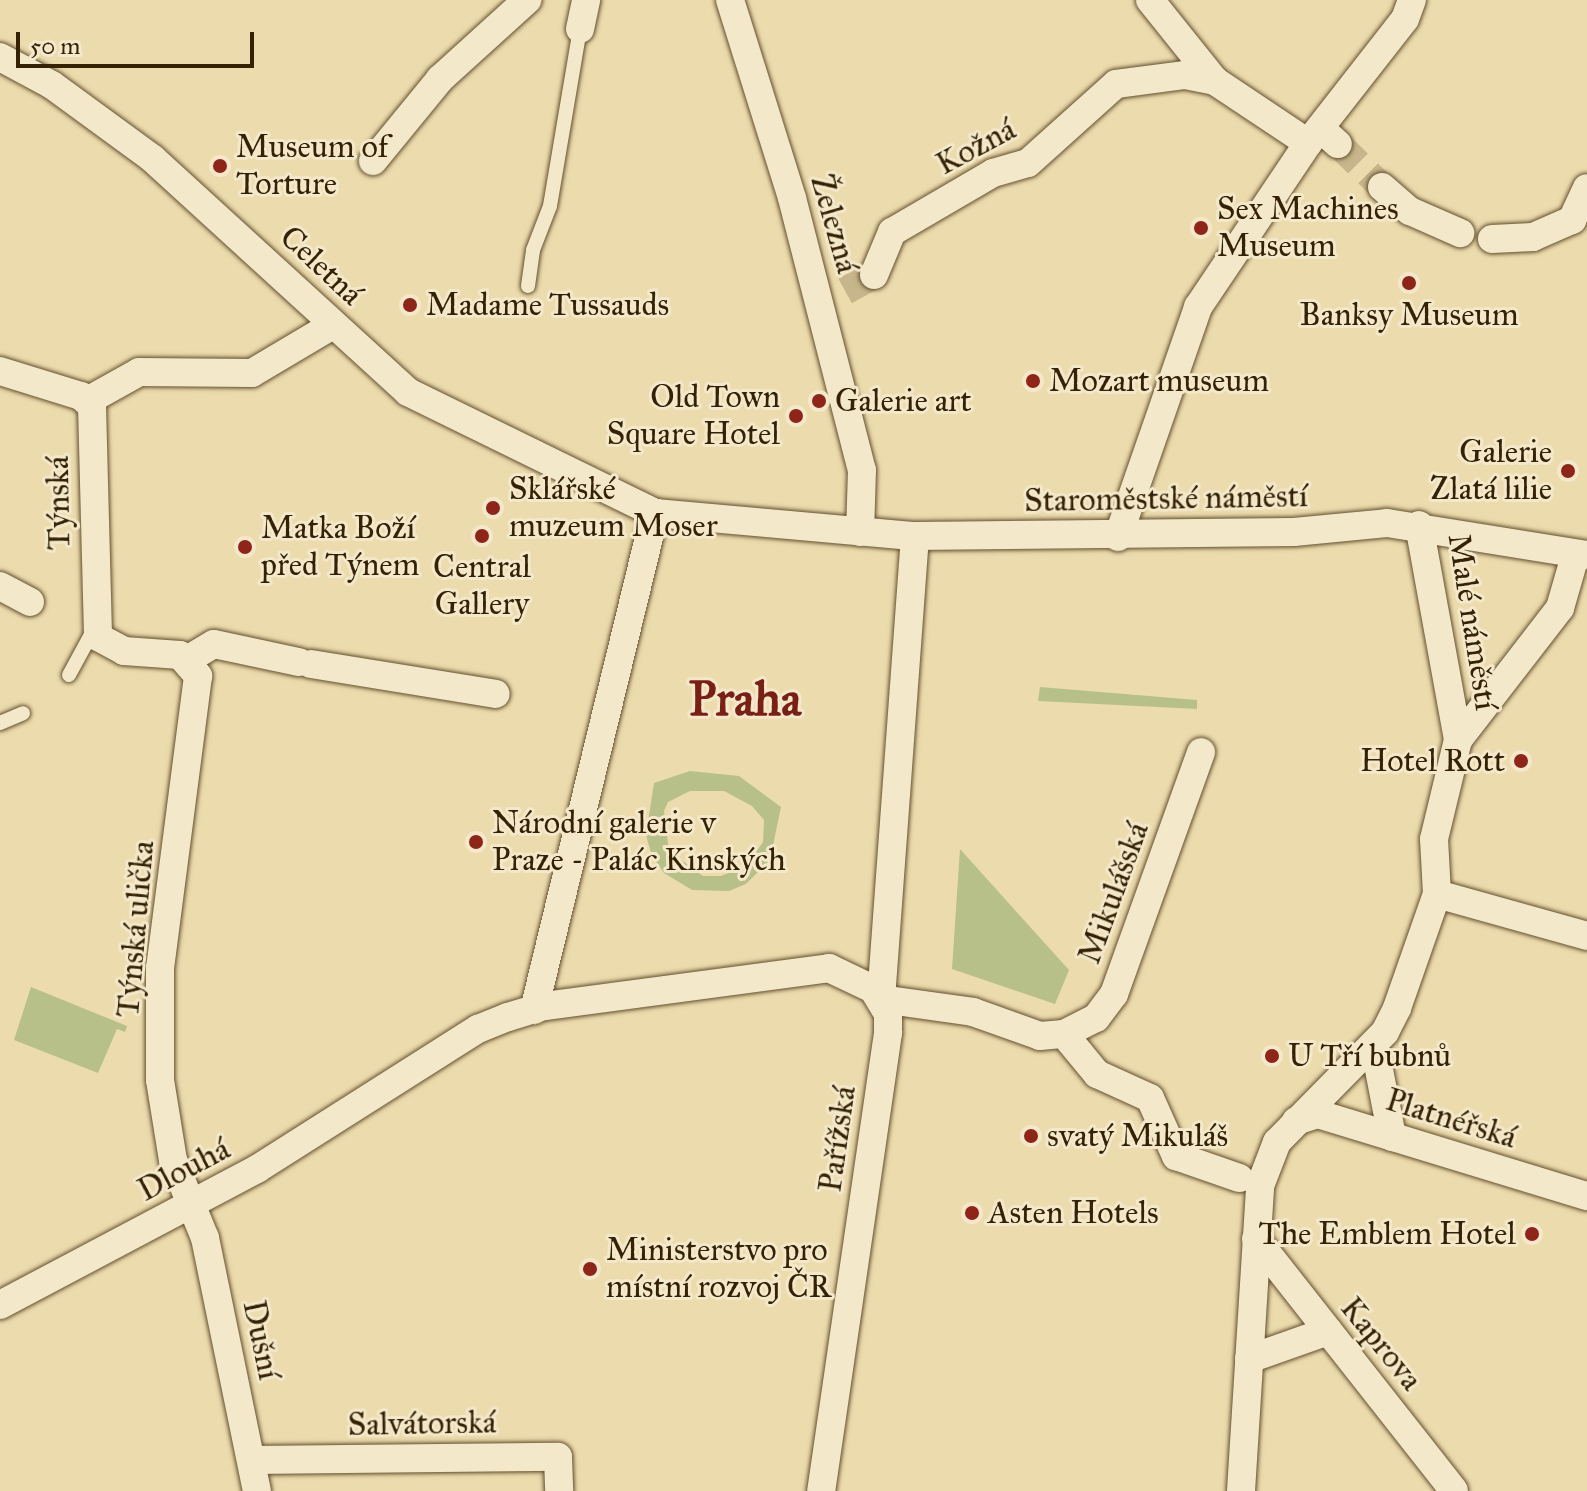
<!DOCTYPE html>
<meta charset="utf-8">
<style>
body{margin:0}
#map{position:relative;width:1587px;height:1491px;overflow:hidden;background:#ecdbad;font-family:"IM FELL Great Primer",serif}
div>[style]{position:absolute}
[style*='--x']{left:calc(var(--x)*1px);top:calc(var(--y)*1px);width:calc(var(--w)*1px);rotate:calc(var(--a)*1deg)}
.green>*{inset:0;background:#b8c089}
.street-tunnel>*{height:28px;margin-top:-14px;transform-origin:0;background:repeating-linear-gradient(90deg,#c7b68b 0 28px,transparent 0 42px)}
.roads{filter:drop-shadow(0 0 2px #63502e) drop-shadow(0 0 2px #63502e)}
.lane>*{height:14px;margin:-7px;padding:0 7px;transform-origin:7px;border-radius:7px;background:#f3e8ca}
.street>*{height:28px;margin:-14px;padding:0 14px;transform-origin:14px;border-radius:14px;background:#f3e8ca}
.dots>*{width:22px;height:22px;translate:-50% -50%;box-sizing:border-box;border:4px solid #f3e8ca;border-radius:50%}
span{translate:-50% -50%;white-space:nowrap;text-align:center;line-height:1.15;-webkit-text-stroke:6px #f3e8ca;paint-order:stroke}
.street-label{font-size:32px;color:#352204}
.poi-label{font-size:32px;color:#352204}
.left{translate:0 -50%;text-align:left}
.right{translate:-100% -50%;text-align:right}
.town-label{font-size:48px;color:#7a1f14;font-weight:700}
.scale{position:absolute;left:16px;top:32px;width:238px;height:36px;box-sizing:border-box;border:4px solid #352204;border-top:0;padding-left:10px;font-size:24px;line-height:28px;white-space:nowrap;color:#352204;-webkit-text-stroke:6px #f3e8ca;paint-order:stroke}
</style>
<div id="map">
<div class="green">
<div style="clip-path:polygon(1040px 687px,1197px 700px,1197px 709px,1038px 701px)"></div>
<div style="clip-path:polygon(evenodd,690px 771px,739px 776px,781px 807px,770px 860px,746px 884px,729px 891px,692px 890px,664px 873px,652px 856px,646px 835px,654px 783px,690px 771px,690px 791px,724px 791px,752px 806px,764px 820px,763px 842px,747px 865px,721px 876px,703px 876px,669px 851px,664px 811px,668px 802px,690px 791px)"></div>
<div style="clip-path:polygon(960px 849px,1069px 970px,1055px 1004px,952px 969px)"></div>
<div style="clip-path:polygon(31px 987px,127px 1026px,125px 1032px,117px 1029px,98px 1073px,14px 1040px)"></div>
</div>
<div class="street-tunnel">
<div style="--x:1338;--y:144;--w:62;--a:44.3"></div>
<div style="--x:845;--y:291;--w:33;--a:-29"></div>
</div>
<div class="roads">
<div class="lane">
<div style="--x:528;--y:286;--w:36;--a:-82"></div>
<div style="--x:533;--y:250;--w:47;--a:-68.9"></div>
<div style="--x:550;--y:206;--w:180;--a:-80.4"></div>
<div style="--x:69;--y:675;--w:52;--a:-61.5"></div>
<div style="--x:0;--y:723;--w:25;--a:-23"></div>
</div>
<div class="street">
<div style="--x:730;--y:0;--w:207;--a:72.6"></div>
<div style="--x:792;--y:198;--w:281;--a:75.6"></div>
<div style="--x:862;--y:470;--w:62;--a:91.8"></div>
<div style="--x:1150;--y:0;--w:104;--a:51.3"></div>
<div style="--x:580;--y:29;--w:30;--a:-78"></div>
<div style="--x:0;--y:57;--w:59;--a:28.3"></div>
<div style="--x:52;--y:85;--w:125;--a:36.2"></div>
<div style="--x:153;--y:159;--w:345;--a:42.4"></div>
<div style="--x:408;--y:392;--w:275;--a:26.1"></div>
<div style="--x:655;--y:513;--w:261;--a:5.1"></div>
<div style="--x:915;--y:536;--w:379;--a:-0.6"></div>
<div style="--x:1294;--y:532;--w:93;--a:-5.5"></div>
<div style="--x:1387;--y:523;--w:203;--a:9.1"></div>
<div style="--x:1320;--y:128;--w:24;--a:42"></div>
<div style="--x:373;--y:161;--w:106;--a:-50.7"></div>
<div style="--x:440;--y:79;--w:118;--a:-42.2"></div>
<div style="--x:1382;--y:187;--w:37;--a:41"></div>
<div style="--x:1410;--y:211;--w:55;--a:23.7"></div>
<div style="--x:1492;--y:239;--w:41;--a:-2.8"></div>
<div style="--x:1533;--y:237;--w:43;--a:-23.6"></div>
<div style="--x:1572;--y:220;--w:35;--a:-65"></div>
<div style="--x:874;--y:275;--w:47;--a:-67.3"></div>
<div style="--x:892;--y:232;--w:117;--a:-30.3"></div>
<div style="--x:993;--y:173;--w:36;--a:-16"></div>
<div style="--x:1028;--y:163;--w:118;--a:-41.9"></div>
<div style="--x:1116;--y:84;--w:70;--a:-7.4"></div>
<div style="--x:1185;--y:75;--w:31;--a:11"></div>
<div style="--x:1215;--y:81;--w:112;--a:33.7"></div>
<div style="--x:0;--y:371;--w:85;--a:17.2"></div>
<div style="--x:81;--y:396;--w:15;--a:42"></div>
<div style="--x:92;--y:406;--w:231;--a:88.5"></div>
<div style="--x:98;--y:637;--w:30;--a:28"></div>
<div style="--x:124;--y:651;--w:56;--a:4.1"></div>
<div style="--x:180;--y:655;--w:28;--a:49"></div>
<div style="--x:198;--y:676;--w:294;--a:97.4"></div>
<div style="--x:160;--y:968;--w:112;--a:90"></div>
<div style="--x:160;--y:1080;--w:81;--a:80.8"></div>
<div style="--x:173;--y:1160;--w:84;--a:67.7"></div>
<div style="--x:205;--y:1238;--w:258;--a:78.4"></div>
<div style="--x:89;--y:400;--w:57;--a:-29.2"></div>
<div style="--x:139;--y:372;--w:113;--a:0.5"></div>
<div style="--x:252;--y:373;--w:94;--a:-30.7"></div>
<div style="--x:1419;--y:525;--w:219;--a:79.7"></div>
<div style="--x:1458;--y:740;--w:167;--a:-52.3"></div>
<div style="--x:1560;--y:608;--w:54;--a:-73.9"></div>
<div style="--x:1118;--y:537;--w:244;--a:-70.8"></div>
<div style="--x:1198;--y:307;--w:197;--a:-56.1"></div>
<div style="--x:1308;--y:143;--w:157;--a:-52"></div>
<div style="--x:1405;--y:19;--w:20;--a:-70"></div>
<div style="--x:0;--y:586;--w:34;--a:28"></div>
<div style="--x:187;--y:660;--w:31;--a:-31"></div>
<div style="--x:214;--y:644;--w:87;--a:12"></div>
<div style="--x:311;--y:664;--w:187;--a:9.2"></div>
<div style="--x:1437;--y:894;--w:156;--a:15.6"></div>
<div style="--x:881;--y:999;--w:93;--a:8"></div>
<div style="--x:973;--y:1012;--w:71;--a:19.7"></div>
<div style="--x:1040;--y:1036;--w:24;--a:-5"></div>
<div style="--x:1064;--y:1034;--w:36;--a:-27"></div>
<div style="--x:1096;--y:1018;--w:30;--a:-53"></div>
<div style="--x:1114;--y:994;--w:257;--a:-70.2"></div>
<div style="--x:881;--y:999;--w:464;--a:-85.8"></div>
<div style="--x:534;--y:1010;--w:512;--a:-76.32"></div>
<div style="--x:1064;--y:1034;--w:52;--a:50.5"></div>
<div style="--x:1097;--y:1074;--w:58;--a:24.4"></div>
<div style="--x:1150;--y:1098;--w:64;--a:65.9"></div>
<div style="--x:1176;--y:1156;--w:67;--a:19.2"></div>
<div style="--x:1374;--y:1044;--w:95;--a:79"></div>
<div style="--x:1296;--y:1121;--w:23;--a:-18"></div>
<div style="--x:1318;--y:1114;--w:281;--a:17"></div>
<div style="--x:1256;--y:1239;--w:320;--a:51.8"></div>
<div style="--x:0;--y:1305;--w:291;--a:-27.9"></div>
<div style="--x:257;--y:1169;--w:262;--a:-32.4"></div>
<div style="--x:478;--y:1029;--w:32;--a:-22"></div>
<div style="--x:508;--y:1017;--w:39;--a:-17"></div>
<div style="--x:545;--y:1006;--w:287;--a:-7.6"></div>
<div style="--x:829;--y:968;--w:49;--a:25.5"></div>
<div style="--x:873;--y:989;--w:29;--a:59"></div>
<div style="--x:888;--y:1014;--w:19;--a:90"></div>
<div style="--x:888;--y:1033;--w:463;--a:98.3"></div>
<div style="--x:1249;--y:1359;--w:84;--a:-19.5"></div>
<div style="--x:252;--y:1460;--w:306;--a:-0.6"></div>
<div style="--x:558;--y:1457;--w:34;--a:88"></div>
<div style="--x:1241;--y:1491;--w:306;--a:-86.4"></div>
<div style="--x:1260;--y:1186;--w:47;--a:-68.9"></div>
<div style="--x:1277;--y:1142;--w:154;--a:-45.5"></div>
<div style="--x:1385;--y:1032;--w:27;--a:-63"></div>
<div style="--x:1397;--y:1008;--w:121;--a:-70.7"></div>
<div style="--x:1437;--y:894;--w:55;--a:-93.1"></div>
<div style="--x:1434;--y:839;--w:102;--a:-76.4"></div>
</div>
</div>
<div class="dots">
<div style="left:220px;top:166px;background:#8f2418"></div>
<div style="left:1201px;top:228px;background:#8f2418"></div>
<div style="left:1409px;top:283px;background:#8f2418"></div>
<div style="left:410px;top:305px;background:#8f2418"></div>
<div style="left:1033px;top:381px;background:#8f2418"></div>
<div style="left:819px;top:401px;background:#8f2418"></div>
<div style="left:796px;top:416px;background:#8f2418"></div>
<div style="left:1568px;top:471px;background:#8f2418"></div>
<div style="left:493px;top:508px;background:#8f2418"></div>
<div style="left:482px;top:536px;background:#8f2418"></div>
<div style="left:245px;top:547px;background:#8f2418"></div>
<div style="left:1521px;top:761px;background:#8f2418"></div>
<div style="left:476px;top:842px;background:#8f2418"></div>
<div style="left:1272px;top:1056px;background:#8f2418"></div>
<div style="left:1031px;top:1136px;background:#8f2418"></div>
<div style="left:972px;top:1213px;background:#8f2418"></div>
<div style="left:1532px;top:1234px;background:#8f2418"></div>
<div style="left:590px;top:1269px;background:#8f2418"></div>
</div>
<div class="street-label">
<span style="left:976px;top:147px;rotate:-28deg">Kožná</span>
<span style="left:834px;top:224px;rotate:74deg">Železná</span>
<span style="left:321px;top:266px;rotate:43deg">Celetná</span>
<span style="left:1166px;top:499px;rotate:-1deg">Staroměstské náměstí</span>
<span style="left:59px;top:503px;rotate:-91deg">Týnská</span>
<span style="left:1472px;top:622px;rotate:81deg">Malé náměstí</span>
<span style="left:1114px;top:893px;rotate:-70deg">Mikulášská</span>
<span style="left:136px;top:929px;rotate:-85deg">Týnská ulička</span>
<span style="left:1451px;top:1119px;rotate:17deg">Platnéřská</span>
<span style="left:838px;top:1139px;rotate:-82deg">Pařížská</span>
<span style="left:184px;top:1170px;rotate:-28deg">Dlouhá</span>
<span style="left:261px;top:1340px;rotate:78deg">Dušní</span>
<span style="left:1381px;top:1344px;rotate:51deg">Kaprova</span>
<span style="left:422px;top:1424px;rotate:-1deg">Salvátorská</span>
</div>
<div class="poi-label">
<span class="left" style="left:236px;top:166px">Museum of<br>Torture</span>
<span class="left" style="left:1217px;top:228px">Sex Machines<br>Museum</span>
<span class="left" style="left:426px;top:305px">Madame Tussauds</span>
<span style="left:1409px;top:315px">Banksy Museum</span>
<span class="left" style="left:1049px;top:381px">Mozart museum</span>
<span class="right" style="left:780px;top:416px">Old Town<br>Square Hotel</span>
<span class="left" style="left:835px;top:401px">Galerie art</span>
<span class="right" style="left:1552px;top:471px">Galerie<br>Zlatá lilie</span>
<span class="left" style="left:509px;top:508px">Sklářské<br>muzeum Moser</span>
<span class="left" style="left:261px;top:547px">Matka Boží<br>před Týnem</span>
<span style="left:482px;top:586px">Central<br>Gallery</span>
<span class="right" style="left:1505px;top:761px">Hotel Rott</span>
<span class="left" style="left:492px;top:842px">Národní galerie v<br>Praze - Palác Kinských</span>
<span class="left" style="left:1288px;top:1056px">U Tří bubnů</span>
<span class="left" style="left:1047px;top:1136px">svatý Mikuláš</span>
<span class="left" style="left:988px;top:1213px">Asten Hotels</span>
<span class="right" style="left:1516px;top:1234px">The Emblem Hotel</span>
<span class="left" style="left:606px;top:1269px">Ministerstvo pro<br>místní rozvoj ČR</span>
</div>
<div class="town-label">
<span style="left:745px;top:699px">Praha</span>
</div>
<div class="scale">50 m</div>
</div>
